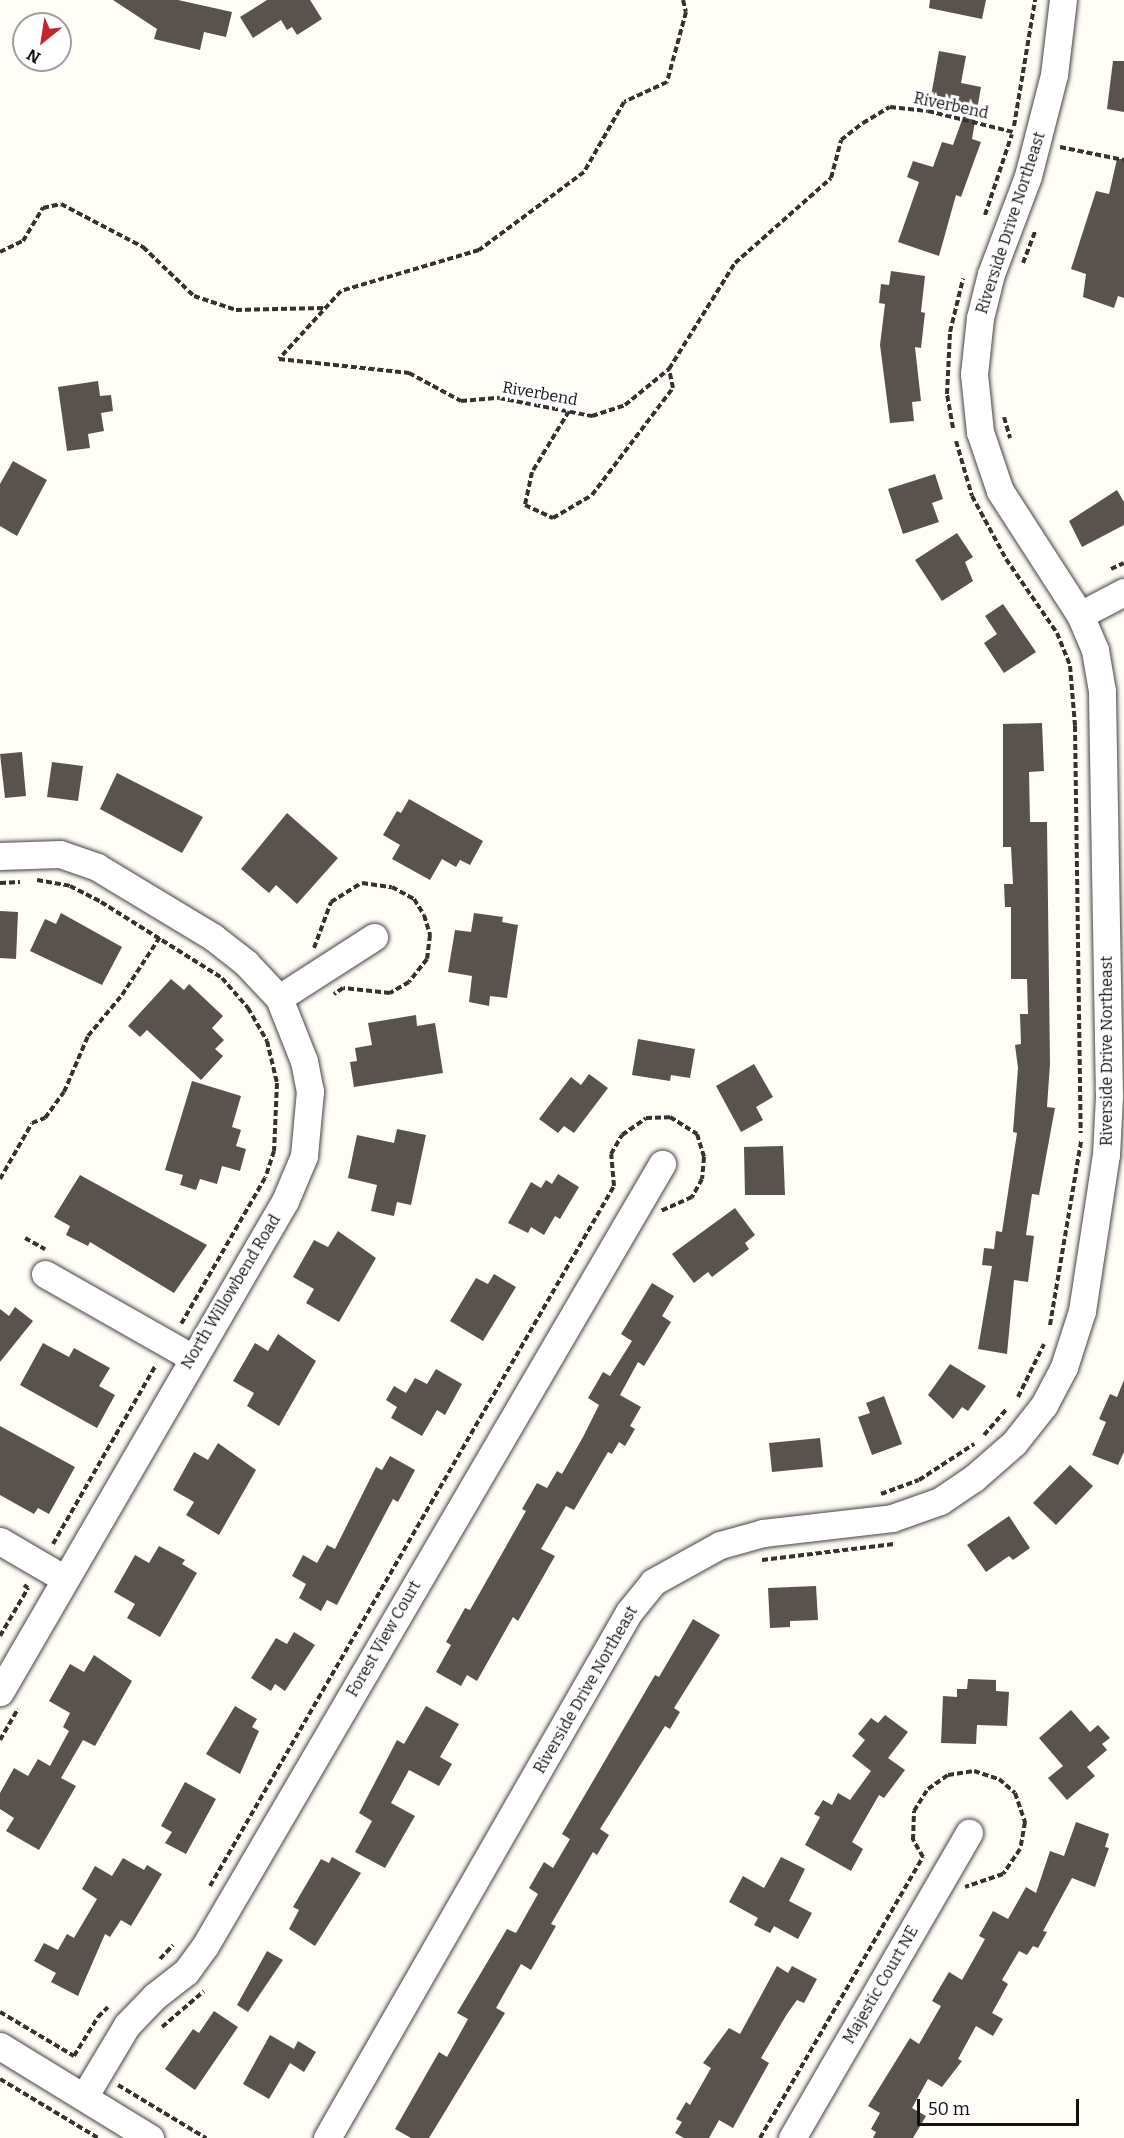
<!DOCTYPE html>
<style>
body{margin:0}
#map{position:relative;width:1124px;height:2138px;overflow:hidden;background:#fffdf5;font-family:Bitter,serif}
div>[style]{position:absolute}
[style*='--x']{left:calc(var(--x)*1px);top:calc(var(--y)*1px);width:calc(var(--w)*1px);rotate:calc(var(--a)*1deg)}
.building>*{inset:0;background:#5a524d}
.path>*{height:4px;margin-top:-2px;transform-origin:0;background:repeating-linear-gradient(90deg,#333 0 6px,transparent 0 9px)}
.roads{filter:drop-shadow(0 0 2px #444) drop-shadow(0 0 2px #444)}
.minor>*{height:27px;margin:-13.5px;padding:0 13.5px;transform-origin:13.5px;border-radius:13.5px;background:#fff}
span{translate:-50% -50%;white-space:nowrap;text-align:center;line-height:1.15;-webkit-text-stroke:6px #fff;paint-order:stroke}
.street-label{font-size:16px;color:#111}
.north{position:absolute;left:12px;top:12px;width:60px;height:60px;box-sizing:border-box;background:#fff;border:2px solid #a0a0a0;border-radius:50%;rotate:210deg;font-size:16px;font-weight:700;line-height:24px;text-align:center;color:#111}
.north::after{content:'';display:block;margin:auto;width:21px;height:27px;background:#c4262e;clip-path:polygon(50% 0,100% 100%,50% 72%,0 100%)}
.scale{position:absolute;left:917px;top:2099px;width:162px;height:27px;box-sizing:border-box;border:3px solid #111;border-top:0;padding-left:8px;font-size:18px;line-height:21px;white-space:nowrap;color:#111;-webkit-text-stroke:4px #fff;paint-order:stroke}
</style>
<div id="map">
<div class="building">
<div style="clip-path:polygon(113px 0,178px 0,232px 12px,226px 37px,204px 32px,200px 50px,154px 39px,157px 29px)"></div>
<div style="clip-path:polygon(267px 0,310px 0,322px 19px,297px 35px,292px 27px,287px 30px,281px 20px,253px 38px,240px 17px)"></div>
<div style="clip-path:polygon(930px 0,986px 0,982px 19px,929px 8px)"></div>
<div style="clip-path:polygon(939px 51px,966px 56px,961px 83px,981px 87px,972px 139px,981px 142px,961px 197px,956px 195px,939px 256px,898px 242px,919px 182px,907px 177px,913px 161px,933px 167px,942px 142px,953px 145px,966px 109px,930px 102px)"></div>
<div style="clip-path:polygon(1113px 61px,1124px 61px,1124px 112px,1107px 109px)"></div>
<div style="clip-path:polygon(1117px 159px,1124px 159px,1124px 298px,1118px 296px,1114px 308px,1083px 297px,1086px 274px,1071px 269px,1096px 191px,1109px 194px)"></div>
<div style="clip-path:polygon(891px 271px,925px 276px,921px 312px,925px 313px,921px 348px,915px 347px,921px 401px,912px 402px,914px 421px,890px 423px,880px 345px,885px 304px,879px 303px,881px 284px,889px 285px)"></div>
<div style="clip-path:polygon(98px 381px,100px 396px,111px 395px,113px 411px,101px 413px,104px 431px,88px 434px,90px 448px,67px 451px,58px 387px)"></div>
<div style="clip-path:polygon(13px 461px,47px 480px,17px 536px,0 526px,0 484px)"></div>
<div style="clip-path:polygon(935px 474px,943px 499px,932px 503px,939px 522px,903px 534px,888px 489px)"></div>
<div style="clip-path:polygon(1117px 490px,1124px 502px,1124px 525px,1082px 547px,1069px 521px)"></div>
<div style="clip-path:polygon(957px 533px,973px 557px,965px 562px,973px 581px,942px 601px,915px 560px)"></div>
<div style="clip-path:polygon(1003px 604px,1036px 652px,1004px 673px,984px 643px,997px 634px,985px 616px)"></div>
<div style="clip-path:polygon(1042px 723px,1044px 771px,1029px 772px,1030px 822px,1047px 822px,1050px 1064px,1047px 1107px,1055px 1108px,1039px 1195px,1032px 1194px,1026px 1235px,1034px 1236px,1028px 1282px,1014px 1280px,1007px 1354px,978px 1349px,992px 1266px,982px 1265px,984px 1248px,994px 1249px,996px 1231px,1002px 1232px,1017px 1133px,1013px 1132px,1018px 1068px,1015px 1045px,1021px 1044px,1020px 1014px,1028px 1014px,1027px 979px,1011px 979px,1011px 907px,1005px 907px,1004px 884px,1013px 884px,1011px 847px,1003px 847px,1003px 724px)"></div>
<div style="clip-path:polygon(22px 752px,26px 796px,5px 798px,0 754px)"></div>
<div style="clip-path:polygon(52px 762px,83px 766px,78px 801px,47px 797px)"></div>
<div style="clip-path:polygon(117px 773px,203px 817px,182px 853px,100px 809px)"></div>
<div style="clip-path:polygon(409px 799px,483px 841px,470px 865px,460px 860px,456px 867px,442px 859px,430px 880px,392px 859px,400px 845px,383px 835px,397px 811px,401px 813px)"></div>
<div style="clip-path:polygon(287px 813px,338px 858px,297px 904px,276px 885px,269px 893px,241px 869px)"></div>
<div style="clip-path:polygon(0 911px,18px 912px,16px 959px,0 958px)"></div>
<div style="clip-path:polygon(61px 913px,122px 947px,102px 985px,30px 951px,45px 919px,56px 924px)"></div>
<div style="clip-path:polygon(474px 913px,503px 917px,502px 922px,518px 925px,507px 998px,490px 996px,489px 1006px,469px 1002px,472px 976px,448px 972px,455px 930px,471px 932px)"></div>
<div style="clip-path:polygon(171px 979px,184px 990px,189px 984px,223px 1016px,212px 1028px,224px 1040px,215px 1049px,223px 1056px,201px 1080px,147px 1030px,140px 1037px,128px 1026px)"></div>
<div style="clip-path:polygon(416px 1015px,417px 1026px,435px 1023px,443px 1073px,354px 1087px,350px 1062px,357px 1061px,355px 1048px,372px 1045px,368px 1023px)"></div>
<div style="clip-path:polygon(638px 1039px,695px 1049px,690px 1078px,671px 1075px,670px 1081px,632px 1075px)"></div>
<div style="clip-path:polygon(754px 1064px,773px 1097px,756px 1107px,763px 1120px,741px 1132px,716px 1086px)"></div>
<div style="clip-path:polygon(589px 1074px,608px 1088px,574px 1133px,564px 1126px,558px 1133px,539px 1119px,571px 1077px,581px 1085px)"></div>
<div style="clip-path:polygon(192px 1081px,241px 1096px,232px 1127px,241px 1130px,236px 1146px,246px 1149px,240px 1171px,222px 1166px,217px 1184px,200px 1179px,196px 1190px,180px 1185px,183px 1175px,165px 1170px)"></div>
<div style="clip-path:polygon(397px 1129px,426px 1135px,411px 1205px,397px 1202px,394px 1216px,371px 1211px,377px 1185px,348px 1178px,357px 1135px,394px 1143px)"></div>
<div style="clip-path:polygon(783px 1146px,785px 1195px,745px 1195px,744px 1147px)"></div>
<div style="clip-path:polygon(558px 1174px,579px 1187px,560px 1219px,555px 1216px,544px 1235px,531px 1227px,528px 1233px,508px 1223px,531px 1182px,541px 1188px,546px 1180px,552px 1184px)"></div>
<div style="clip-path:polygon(80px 1175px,207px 1245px,174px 1293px,90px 1242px,88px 1246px,66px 1235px,70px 1226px,54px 1217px)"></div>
<div style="clip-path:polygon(735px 1208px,755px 1235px,745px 1243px,749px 1249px,712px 1277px,708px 1272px,694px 1283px,672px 1254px)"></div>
<div style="clip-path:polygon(338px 1231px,376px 1258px,339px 1322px,306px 1303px,314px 1289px,293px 1277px,314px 1240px,328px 1247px)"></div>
<div style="clip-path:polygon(494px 1274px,516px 1287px,483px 1341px,450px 1321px,476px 1278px,488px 1284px)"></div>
<div style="clip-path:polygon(652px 1283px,674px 1296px,662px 1316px,671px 1322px,644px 1366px,638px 1362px,620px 1395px,641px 1407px,630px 1426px,635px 1429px,625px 1446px,619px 1442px,612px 1454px,608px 1452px,574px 1510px,566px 1506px,541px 1549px,555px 1556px,518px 1621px,513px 1617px,477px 1681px,467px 1675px,461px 1686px,436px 1672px,451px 1645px,446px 1642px,465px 1608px,470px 1610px,526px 1511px,522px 1509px,537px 1483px,547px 1488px,557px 1471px,562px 1474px,583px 1437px,599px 1405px,588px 1398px,603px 1372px,610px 1376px,632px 1341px,621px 1334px)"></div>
<div style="clip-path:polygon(15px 1307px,33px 1321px,0 1362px,0 1309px,9px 1316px)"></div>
<div style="clip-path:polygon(278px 1334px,316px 1361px,279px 1426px,247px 1406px,254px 1393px,233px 1381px,255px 1343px,268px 1351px)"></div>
<div style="clip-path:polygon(43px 1343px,69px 1357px,74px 1348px,110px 1368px,99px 1386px,115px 1395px,97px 1428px,20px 1385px)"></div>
<div style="clip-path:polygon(950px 1364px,986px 1386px,968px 1411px,962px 1407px,953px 1419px,928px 1395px)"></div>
<div style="clip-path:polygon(436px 1369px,462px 1384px,445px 1415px,437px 1410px,422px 1436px,391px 1418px,397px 1407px,386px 1400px,394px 1386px,406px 1393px,415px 1378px,427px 1384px)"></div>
<div style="clip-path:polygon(1124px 1380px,1124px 1452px,1118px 1465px,1092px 1455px,1106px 1422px,1099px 1419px,1110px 1394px,1117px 1397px)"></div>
<div style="clip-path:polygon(884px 1396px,902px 1444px,872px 1455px,858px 1417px,870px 1413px,866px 1403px)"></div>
<div style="clip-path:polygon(0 1426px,75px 1467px,49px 1514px,38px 1508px,34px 1514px,0 1495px)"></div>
<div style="clip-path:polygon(820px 1438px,823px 1467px,772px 1472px,769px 1443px)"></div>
<div style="clip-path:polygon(218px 1443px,256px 1470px,219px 1535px,186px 1515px,194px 1502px,173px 1490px,194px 1452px,208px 1460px)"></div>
<div style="clip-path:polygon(390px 1456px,415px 1470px,398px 1502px,393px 1499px,337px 1605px,327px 1600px,321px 1611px,299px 1598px,306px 1584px,292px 1576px,303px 1555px,317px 1563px,327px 1545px,335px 1549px,376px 1467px,382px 1470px)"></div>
<div style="clip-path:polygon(1070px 1465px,1093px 1486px,1056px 1525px,1033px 1503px)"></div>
<div style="clip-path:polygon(1009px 1516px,1030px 1548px,1013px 1560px,1009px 1556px,986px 1572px,967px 1545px)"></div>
<div style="clip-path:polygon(159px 1546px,185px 1560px,182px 1564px,197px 1573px,160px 1637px,127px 1618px,135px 1604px,114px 1592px,135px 1555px,149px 1563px)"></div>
<div style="clip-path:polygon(816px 1586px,818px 1620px,790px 1621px,790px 1627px,770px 1628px,768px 1588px)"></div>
<div style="clip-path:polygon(693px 1619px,720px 1635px,674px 1708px,680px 1712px,670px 1729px,665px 1726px,600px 1829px,609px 1835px,597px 1855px,593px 1852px,551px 1924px,556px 1926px,531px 1970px,521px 1964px,496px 2008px,505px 2013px,429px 2138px,411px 2138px,395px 2129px,439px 2052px,447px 2057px,468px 2019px,457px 2013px,507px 1929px,516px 1933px,538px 1894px,529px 1888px,544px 1862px,553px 1868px,570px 1839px,562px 1834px,655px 1675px,659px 1677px)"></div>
<div style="clip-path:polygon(294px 1632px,315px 1645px,285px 1691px,275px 1684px,271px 1691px,251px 1678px,276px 1638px,287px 1644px)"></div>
<div style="clip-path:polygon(94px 1655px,132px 1681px,95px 1746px,83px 1740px,61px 1778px,76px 1786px,39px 1850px,6px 1831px,14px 1818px,0 1809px,0 1793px,14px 1768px,28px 1776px,38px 1759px,50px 1766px,69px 1731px,63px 1727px,70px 1713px,49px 1701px,70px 1664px,84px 1672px)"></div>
<div style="clip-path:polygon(968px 1679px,996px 1680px,996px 1691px,1009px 1692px,1007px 1726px,977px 1725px,976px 1744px,941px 1743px,943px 1696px,957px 1697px,957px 1689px,967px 1689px)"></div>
<div style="clip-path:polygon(235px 1706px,257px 1719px,252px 1727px,259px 1731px,240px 1774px,206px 1754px)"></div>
<div style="clip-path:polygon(426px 1706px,459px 1724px,440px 1757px,452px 1764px,439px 1786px,409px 1770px,391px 1803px,415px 1816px,385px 1868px,355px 1852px,372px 1821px,359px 1813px,397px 1740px,404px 1744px)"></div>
<div style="clip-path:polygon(1071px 1710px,1090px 1732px,1098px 1725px,1110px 1738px,1102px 1744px,1107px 1750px,1087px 1767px,1095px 1776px,1067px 1800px,1048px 1778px,1063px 1766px,1039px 1738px)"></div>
<div style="clip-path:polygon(885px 1715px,908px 1732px,888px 1758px,905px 1770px,884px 1798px,879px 1795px,852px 1842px,863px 1849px,851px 1871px,805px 1845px,820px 1817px,814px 1814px,823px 1800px,832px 1805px,838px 1793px,850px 1800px,871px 1771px,852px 1756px,865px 1740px,858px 1734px,871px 1718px,878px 1723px)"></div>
<div style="clip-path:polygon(185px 1782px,216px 1799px,186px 1854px,165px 1843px,172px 1832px,161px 1826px)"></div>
<div style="clip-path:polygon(1076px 1822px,1109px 1834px,1105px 1847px,1109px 1848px,1095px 1887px,1072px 1878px,1043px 1931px,1047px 1932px,1038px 1948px,1033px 1946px,1027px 1955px,1019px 1951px,1002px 1980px,1008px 1984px,992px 2013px,1003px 2019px,993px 2036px,976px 2026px,958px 2059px,962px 2061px,942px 2087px,928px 2079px,912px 2108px,926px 2116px,913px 2138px,873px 2138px,876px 2132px,871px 2129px,880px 2113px,868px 2106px,910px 2038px,919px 2044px,941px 2006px,932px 2001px,949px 1972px,962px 1980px,985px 1939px,979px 1936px,993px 1911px,1008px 1919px,1026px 1887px,1036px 1893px,1050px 1851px,1064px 1856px)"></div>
<div style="clip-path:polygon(332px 1857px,361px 1873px,315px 1946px,289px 1929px,299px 1910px,293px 1907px,321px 1859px,329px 1863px)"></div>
<div style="clip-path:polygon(781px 1857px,805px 1869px,789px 1901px,812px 1913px,798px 1939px,774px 1926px,770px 1933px,754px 1925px,758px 1918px,729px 1902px,743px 1876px,764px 1888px)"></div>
<div style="clip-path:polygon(123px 1858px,144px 1870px,147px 1865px,162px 1874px,131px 1926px,121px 1920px,110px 1937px,105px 1934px,78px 1996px,51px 1982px,56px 1973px,34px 1961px,44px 1943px,58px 1950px,67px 1934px,74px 1938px,97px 1899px,82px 1889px,95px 1866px,112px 1876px)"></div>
<div style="clip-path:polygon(267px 1951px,283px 1960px,248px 2012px,237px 2005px)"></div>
<div style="clip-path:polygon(777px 1966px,788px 1973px,792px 1966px,817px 1979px,804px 2003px,797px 2000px,787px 2014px,761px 2058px,769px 2063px,733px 2128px,719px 2120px,709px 2138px,684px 2138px,675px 2133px,682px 2122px,676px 2119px,686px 2102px,690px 2105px,711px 2068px,703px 2063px,729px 2028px,740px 2034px)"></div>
<div style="clip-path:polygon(214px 2011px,238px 2027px,195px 2090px,165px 2069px,193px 2029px,199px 2033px)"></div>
<div style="clip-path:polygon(270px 2035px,294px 2049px,298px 2041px,316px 2052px,304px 2072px,290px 2063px,269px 2099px,243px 2084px)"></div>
</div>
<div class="path">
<div style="--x:683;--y:0;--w:12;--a:76"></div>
<div style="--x:686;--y:12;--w:73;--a:105.2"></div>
<div style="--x:667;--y:82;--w:47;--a:155.1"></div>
<div style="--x:624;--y:102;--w:81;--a:119.7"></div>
<div style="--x:584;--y:172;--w:131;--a:143.4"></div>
<div style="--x:479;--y:250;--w:144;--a:163.5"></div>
<div style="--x:341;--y:291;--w:92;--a:132.4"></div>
<div style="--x:279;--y:359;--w:131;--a:6.1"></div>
<div style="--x:409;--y:373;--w:59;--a:28.3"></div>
<div style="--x:461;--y:401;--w:38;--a:-5"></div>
<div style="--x:499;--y:398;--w:95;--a:11"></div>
<div style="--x:592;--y:416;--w:35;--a:-18"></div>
<div style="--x:625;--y:405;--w:57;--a:-39.3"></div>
<div style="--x:669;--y:369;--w:125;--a:-58.1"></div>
<div style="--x:735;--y:263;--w:128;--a:-41.5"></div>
<div style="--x:831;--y:178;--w:39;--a:-75"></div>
<div style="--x:841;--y:140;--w:28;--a:-38"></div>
<div style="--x:863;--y:123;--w:31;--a:-31"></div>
<div style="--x:890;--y:107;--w:38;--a:6"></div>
<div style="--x:928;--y:111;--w:88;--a:13.9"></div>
<div style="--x:1014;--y:126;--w:128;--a:-80.5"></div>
<div style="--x:1060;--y:147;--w:65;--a:11.5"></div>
<div style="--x:985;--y:215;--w:85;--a:-71.6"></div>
<div style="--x:0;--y:252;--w:25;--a:-26"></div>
<div style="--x:23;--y:241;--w:39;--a:-59"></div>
<div style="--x:43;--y:208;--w:18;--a:-13"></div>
<div style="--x:61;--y:204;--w:93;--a:27.7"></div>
<div style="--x:143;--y:247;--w:71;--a:43.9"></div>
<div style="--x:194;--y:296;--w:44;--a:18.4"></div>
<div style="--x:236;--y:310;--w:89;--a:-1.3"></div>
<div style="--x:1023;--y:263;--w:34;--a:-69"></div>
<div style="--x:569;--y:411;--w:71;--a:121.2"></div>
<div style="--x:532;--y:472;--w:34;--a:102"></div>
<div style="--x:525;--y:505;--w:31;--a:25"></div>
<div style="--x:553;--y:518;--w:45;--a:-30.5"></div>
<div style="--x:592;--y:495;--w:134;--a:-52.9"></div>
<div style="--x:673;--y:388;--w:19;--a:-102"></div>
<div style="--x:1004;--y:417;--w:22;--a:74"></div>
<div style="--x:953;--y:428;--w:35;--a:-100"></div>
<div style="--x:947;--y:394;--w:62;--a:-87.2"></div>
<div style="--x:950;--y:332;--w:55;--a:-76.2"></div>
<div style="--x:956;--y:441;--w:57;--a:73.8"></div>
<div style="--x:972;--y:496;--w:72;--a:61.6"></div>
<div style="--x:1006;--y:559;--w:90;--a:55.4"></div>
<div style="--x:1057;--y:633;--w:35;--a:68"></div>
<div style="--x:1070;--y:666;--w:60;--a:85.2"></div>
<div style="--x:1075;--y:726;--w:407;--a:89.2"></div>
<div style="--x:1111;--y:569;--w:14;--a:-25"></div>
<div style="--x:37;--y:880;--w:34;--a:10"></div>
<div style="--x:70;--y:886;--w:35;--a:27"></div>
<div style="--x:101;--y:902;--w:143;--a:32.1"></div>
<div style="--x:222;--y:978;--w:40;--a:49"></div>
<div style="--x:248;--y:1008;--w:38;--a:60"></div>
<div style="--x:267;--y:1041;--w:43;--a:76.6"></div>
<div style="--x:277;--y:1083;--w:68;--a:92.5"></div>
<div style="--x:274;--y:1151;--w:28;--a:108"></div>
<div style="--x:265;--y:1178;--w:168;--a:119.9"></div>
<div style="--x:0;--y:883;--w:20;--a:-3"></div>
<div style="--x:314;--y:948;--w:49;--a:-69.7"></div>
<div style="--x:331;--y:902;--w:36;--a:-32"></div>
<div style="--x:362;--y:883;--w:30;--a:8"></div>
<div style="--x:392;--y:887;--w:25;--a:29"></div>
<div style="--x:414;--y:899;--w:19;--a:58"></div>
<div style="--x:424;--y:915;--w:21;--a:73"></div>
<div style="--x:430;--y:935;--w:24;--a:97"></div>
<div style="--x:427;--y:959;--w:29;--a:128"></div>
<div style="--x:409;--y:982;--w:22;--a:150"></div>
<div style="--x:390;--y:993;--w:47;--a:-173.9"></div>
<div style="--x:343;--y:988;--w:11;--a:146"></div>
<div style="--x:0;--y:1179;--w:64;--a:-60.3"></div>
<div style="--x:32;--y:1123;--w:14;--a:-21"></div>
<div style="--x:45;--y:1118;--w:32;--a:-54"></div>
<div style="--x:64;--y:1092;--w:61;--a:-66.8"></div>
<div style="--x:88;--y:1036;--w:53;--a:-50.3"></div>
<div style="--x:122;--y:995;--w:69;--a:-56.8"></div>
<div style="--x:25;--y:1238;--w:23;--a:29"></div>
<div style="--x:1050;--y:1325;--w:187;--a:-80.4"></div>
<div style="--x:1018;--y:1397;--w:59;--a:-63.9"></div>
<div style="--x:984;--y:1435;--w:35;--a:-49"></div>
<div style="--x:881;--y:1494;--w:40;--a:-20.2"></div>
<div style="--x:919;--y:1480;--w:66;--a:-33.2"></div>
<div style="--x:53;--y:1544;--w:207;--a:-60.1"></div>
<div style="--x:762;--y:1560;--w:133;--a:-6.9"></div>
<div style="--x:0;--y:1636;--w:56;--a:-59.7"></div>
<div style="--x:28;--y:1588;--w:5;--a:-143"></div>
<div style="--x:0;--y:1740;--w:36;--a:-60"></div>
<div style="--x:210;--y:1886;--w:808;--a:-60.01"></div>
<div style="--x:614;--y:1186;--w:32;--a:-95"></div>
<div style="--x:611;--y:1154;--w:22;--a:-60"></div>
<div style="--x:622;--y:1135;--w:29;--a:-35"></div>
<div style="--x:646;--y:1118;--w:24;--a:-2"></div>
<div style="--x:670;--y:1117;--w:32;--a:32"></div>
<div style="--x:697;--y:1134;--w:24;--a:73"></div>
<div style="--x:704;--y:1157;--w:22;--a:95"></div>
<div style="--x:702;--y:1179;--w:21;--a:119"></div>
<div style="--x:692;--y:1197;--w:34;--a:156"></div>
<div style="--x:160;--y:1959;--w:19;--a:-47"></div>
<div style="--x:0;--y:2012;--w:86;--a:30.7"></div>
<div style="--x:74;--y:2056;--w:46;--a:-58.4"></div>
<div style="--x:98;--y:2017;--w:14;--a:-45"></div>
<div style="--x:162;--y:2027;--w:55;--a:-40.6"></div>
<div style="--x:0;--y:2079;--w:114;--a:31"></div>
<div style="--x:118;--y:2085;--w:103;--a:31.1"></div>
<div style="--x:760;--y:2138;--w:325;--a:-59.9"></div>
<div style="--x:923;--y:1857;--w:20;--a:-120"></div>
<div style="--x:913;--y:1840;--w:29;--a:-88"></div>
<div style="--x:914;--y:1811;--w:26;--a:-58"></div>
<div style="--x:928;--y:1789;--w:24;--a:-35"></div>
<div style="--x:948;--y:1775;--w:26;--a:-9"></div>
<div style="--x:974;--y:1771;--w:26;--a:18"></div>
<div style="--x:999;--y:1779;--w:21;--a:41"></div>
<div style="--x:1015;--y:1793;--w:31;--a:71"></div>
<div style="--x:1025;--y:1822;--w:27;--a:100"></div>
<div style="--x:1020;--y:1849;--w:30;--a:124"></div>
<div style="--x:1003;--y:1874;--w:40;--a:161.1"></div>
</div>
<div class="roads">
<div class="minor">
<div style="--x:1080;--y:615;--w:50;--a:-27.6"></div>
<div style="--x:0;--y:856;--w:60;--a:-1.9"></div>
<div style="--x:60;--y:854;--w:39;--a:19"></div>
<div style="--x:97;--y:867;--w:135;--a:31.1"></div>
<div style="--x:213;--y:937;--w:42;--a:38.2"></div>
<div style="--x:246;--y:963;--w:48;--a:46.7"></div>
<div style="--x:279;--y:998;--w:68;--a:68.4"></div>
<div style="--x:304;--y:1061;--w:31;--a:79"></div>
<div style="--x:310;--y:1091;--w:65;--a:95.3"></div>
<div style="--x:304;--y:1156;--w:49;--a:112.9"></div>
<div style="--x:285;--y:1201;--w:568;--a:120.13"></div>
<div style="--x:279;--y:998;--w:113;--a:-32.7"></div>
<div style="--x:45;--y:1274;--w:168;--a:29.6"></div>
<div style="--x:0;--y:1541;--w:75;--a:30.3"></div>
<div style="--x:0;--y:2046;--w:176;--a:31.5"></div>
<div style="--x:84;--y:2097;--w:84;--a:-59.2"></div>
<div style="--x:127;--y:2025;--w:40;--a:-46"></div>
<div style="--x:155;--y:1996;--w:39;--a:-38"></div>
<div style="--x:186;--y:1972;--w:32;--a:-54"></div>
<div style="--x:205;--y:1946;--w:906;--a:-59.7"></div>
<div style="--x:327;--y:2138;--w:607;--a:-60.14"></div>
<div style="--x:629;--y:1612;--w:38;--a:-51"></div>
<div style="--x:653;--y:1582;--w:77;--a:-28.9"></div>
<div style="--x:720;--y:1545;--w:45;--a:-15.6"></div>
<div style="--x:763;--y:1533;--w:130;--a:-6.6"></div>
<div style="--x:892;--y:1518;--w:51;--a:-19.5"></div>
<div style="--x:940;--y:1501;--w:41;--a:-34.1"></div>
<div style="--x:974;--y:1478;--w:53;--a:-41.2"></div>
<div style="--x:1014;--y:1443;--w:48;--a:-51.7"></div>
<div style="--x:1044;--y:1405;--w:43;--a:-62.2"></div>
<div style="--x:1064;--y:1367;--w:59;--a:-72.2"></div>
<div style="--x:1082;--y:1311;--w:158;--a:-81.3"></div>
<div style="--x:1106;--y:1155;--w:59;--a:-87.1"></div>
<div style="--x:1109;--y:1096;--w:405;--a:-91"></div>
<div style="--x:1102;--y:691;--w:42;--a:-99.7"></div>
<div style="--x:1095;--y:650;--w:38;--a:-113"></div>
<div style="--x:1080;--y:615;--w:148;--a:-122.8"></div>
<div style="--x:1000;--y:491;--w:62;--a:-108.7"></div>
<div style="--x:980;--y:432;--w:58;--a:-95.9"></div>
<div style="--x:974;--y:374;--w:56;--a:-83.9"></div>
<div style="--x:980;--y:318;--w:45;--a:-76"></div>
<div style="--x:991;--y:274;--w:105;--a:-69.3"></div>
<div style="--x:1028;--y:176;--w:104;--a:-75.6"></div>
<div style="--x:1054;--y:75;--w:76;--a:-83.2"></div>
<div style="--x:792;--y:2138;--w:353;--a:-59.9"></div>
</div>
</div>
<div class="street-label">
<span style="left:951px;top:106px;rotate:12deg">Riverbend</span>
<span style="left:1011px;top:223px;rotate:-72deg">Riverside Drive Northeast</span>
<span style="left:540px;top:394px;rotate:10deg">Riverbend</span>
<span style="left:1107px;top:1051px;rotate:-90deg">Riverside Drive Northeast</span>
<span style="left:231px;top:1292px;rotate:-59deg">North Willowbend Road</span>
<span style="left:384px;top:1639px;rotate:-60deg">Forest View Court</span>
<span style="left:586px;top:1690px;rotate:-60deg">Riverside Drive Northeast</span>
<span style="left:881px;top:1985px;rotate:-60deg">Majestic Court NE</span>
</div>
<div class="north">N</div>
<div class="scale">50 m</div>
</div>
